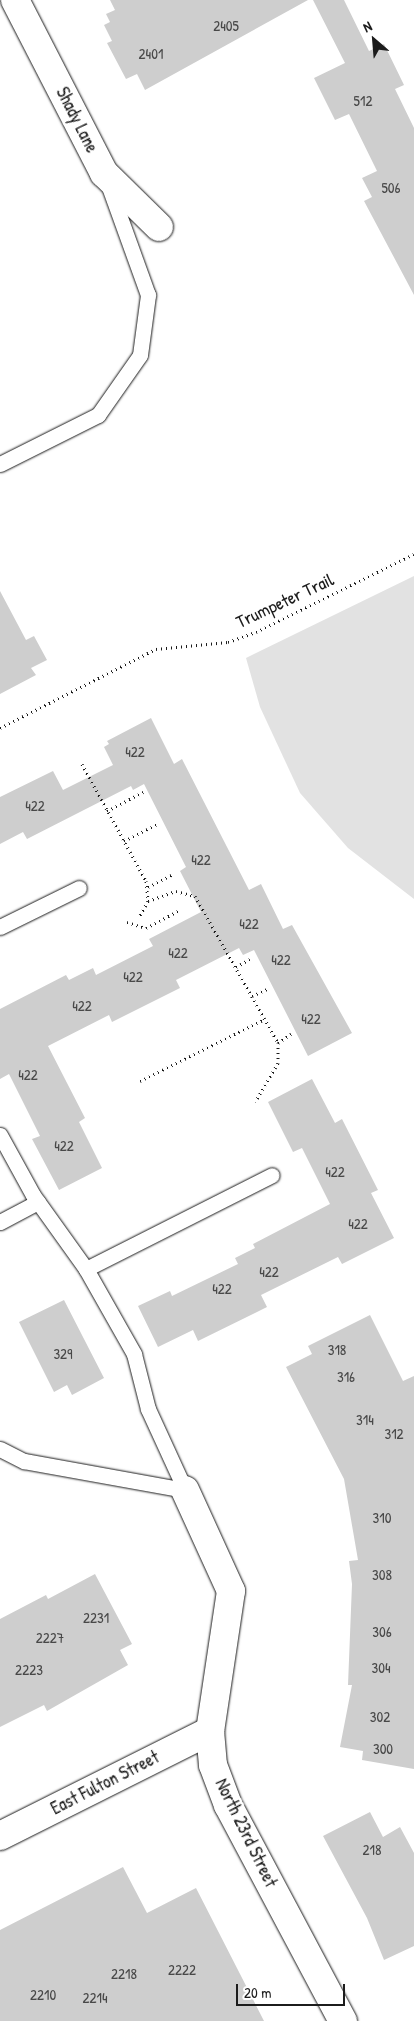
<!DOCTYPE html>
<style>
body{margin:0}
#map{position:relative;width:414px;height:2021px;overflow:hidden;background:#fff;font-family:"Patrick Hand",sans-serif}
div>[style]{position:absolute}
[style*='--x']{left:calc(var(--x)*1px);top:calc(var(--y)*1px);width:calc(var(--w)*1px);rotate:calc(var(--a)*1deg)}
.green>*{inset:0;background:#e2e2e2}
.building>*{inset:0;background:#cecece}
.path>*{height:3px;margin-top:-1.5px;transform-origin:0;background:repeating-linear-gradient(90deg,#1c1c1c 0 1px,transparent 0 5px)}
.roads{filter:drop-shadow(0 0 1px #1c1c1c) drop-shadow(0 0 1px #1c1c1c)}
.lane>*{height:15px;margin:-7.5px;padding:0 7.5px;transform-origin:7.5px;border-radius:7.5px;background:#fff}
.street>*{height:28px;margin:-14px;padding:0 14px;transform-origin:14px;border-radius:14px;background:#fff}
span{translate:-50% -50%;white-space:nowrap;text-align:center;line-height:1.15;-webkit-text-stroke:5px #fff;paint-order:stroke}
.number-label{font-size:15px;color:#484848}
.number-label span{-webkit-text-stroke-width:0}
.street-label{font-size:18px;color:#1c1c1c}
.north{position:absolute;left:349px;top:15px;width:50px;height:50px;-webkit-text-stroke:4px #fff;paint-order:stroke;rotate:333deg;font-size:14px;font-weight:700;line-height:20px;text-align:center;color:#1c1c1c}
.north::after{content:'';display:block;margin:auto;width:18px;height:22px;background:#1c1c1c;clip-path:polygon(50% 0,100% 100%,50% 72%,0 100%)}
.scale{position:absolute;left:236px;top:1984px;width:109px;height:22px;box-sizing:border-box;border:2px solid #1c1c1c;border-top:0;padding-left:6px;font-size:15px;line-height:18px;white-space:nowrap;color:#1c1c1c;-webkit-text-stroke:4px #fff;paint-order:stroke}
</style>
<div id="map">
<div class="green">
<div style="clip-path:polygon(414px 576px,414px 899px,348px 848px,300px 793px,260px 707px,246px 658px)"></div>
</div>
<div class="building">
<div style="clip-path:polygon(110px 0,308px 0,145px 90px,137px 74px,126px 79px,107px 43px,112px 41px,104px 25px,110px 22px,106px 14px,115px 10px)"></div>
<div style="clip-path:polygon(313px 0,344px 0,369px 51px,384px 44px,404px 85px,395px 89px,414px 128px,414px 295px,364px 201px,372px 197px,362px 178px,377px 171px,349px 114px,335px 120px,314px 78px,345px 63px)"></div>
<div style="clip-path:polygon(0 591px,26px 640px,34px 636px,47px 660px,31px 668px,36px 675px,0 694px)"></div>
<div style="clip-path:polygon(151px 718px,174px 764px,182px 759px,249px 890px,261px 884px,283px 929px,292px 925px,352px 1033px,308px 1056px,254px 950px,243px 955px,239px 948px,176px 980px,180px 988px,112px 1022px,109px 1015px,48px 1046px,85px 1118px,79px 1122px,102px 1168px,59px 1190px,32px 1139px,40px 1136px,9px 1074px,0 1079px,0 1009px,66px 975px,69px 980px,93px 968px,96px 975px,153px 946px,149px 939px,201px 912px,180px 871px,186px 867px,144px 784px,133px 790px,131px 786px,27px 839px,23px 832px,0 844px,0 797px,53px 771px,63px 790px,113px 765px,104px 747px,109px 744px,107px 741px)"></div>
<div style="clip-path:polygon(312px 1079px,335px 1123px,342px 1119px,378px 1190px,371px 1193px,394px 1238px,342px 1264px,338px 1257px,261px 1295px,267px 1307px,198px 1341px,193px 1330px,158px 1347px,138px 1306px,170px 1291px,172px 1296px,238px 1264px,235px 1258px,255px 1248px,253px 1244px,330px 1204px,302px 1148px,293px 1152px,268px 1102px)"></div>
<div style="clip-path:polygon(64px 1300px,104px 1378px,72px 1395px,67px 1385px,54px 1392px,19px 1322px)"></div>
<div style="clip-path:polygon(370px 1315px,403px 1381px,414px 1376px,414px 1769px,362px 1760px,363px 1751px,340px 1747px,352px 1685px,348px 1685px,352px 1584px,349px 1561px,358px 1560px,344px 1479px,286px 1367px,312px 1354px,308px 1346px)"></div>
<div style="clip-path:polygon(95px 1574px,132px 1644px,120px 1650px,128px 1665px,47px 1711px,44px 1705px,0 1727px,0 1619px,46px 1595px,48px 1599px)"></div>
<div style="clip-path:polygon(370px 1812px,383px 1837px,400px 1827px,414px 1853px,414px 1946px,384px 1960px,367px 1918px,323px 1836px)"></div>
<div style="clip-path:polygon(123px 1867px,147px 1913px,196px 1888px,264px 2021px,0 2021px,0 1930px)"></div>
</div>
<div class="path">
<div style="--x:0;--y:728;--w:175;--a:-26.9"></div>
<div style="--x:156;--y:649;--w:72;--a:-5.6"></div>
<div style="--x:228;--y:642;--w:30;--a:-20"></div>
<div style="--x:256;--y:632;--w:176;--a:-26.3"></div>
<div style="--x:82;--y:764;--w:133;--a:61.3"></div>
<div style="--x:146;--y:881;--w:20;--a:84"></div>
<div style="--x:148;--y:901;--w:18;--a:119"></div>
<div style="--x:107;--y:811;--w:41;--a:-27.8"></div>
<div style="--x:124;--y:841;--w:38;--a:-27"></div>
<div style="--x:148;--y:887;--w:28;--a:-27"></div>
<div style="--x:148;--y:901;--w:30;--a:-20"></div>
<div style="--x:176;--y:891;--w:20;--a:15"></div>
<div style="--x:195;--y:896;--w:169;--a:60.5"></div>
<div style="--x:278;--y:1043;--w:20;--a:90"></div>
<div style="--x:278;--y:1063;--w:45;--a:120.5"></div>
<div style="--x:127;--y:922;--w:20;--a:18"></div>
<div style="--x:146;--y:928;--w:38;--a:-28"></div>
<div style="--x:236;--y:967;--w:16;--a:-30"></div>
<div style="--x:252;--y:996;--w:17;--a:-25"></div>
<div style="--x:278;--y:1043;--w:16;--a:-35"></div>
<div style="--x:140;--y:1081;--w:140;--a:-26.4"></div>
</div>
<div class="roads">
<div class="lane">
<div style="--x:0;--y:464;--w:110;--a:-26.6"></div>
<div style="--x:98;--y:415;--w:73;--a:-55"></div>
<div style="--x:140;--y:355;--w:61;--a:-82.4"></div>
<div style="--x:148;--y:295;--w:118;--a:-109.8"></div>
<div style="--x:0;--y:927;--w:88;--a:-26.3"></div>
<div style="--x:0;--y:1135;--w:68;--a:61.2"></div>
<div style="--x:33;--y:1195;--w:91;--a:54.4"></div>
<div style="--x:86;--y:1269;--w:98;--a:60.5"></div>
<div style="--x:134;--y:1354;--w:57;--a:75.7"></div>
<div style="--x:148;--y:1409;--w:89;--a:65.4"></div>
<div style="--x:0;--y:1222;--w:43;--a:-27.8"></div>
<div style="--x:86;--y:1269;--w:208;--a:-26.8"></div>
<div style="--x:0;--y:1449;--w:27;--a:27"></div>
<div style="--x:24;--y:1461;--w:164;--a:10.2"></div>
</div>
<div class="street">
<div style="--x:15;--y:0;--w:195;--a:62.8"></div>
<div style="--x:104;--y:173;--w:77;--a:44.5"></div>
<div style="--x:185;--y:1490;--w:111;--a:65.5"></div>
<div style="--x:231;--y:1591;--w:142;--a:98.5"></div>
<div style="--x:210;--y:1731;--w:34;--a:85"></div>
<div style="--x:213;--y:1765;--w:43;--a:69.4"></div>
<div style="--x:228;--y:1805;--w:245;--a:62"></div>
<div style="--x:0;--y:1836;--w:235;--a:-26.6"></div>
</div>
</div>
<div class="number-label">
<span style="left:226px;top:26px">2405</span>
<span style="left:151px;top:54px">2401</span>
<span style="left:363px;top:101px">512</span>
<span style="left:391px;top:188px">506</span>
<span style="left:135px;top:752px">422</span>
<span style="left:35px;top:806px">422</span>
<span style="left:201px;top:860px">422</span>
<span style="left:249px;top:924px">422</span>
<span style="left:178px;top:953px">422</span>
<span style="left:281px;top:960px">422</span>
<span style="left:133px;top:977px">422</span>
<span style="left:82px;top:1006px">422</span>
<span style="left:311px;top:1019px">422</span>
<span style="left:28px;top:1075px">422</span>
<span style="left:64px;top:1146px">422</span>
<span style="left:335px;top:1172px">422</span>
<span style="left:358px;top:1224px">422</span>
<span style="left:269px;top:1272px">422</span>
<span style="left:222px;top:1289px">422</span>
<span style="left:337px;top:1350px">318</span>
<span style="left:63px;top:1354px">329</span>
<span style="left:346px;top:1377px">316</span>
<span style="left:365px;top:1420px">314</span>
<span style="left:394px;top:1434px">312</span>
<span style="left:382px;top:1518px">310</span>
<span style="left:382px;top:1575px">308</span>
<span style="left:96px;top:1618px">2231</span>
<span style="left:382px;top:1632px">306</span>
<span style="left:50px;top:1638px">2227</span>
<span style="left:381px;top:1668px">304</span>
<span style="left:29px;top:1670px">2223</span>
<span style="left:380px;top:1717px">302</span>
<span style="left:383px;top:1749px">300</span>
<span style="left:372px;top:1850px">218</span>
<span style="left:182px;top:1970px">2222</span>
<span style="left:124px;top:1974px">2218</span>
<span style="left:43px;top:1995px">2210</span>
<span style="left:95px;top:1998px">2214</span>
</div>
<div class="street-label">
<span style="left:77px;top:120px;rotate:63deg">Shady Lane</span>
<span style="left:285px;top:601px;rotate:-25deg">Trumpeter Trail</span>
<span style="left:105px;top:1783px;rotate:-27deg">East Fulton Street</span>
<span style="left:246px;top:1833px;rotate:64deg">North 23rd Street</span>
</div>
<div class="north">N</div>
<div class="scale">20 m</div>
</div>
